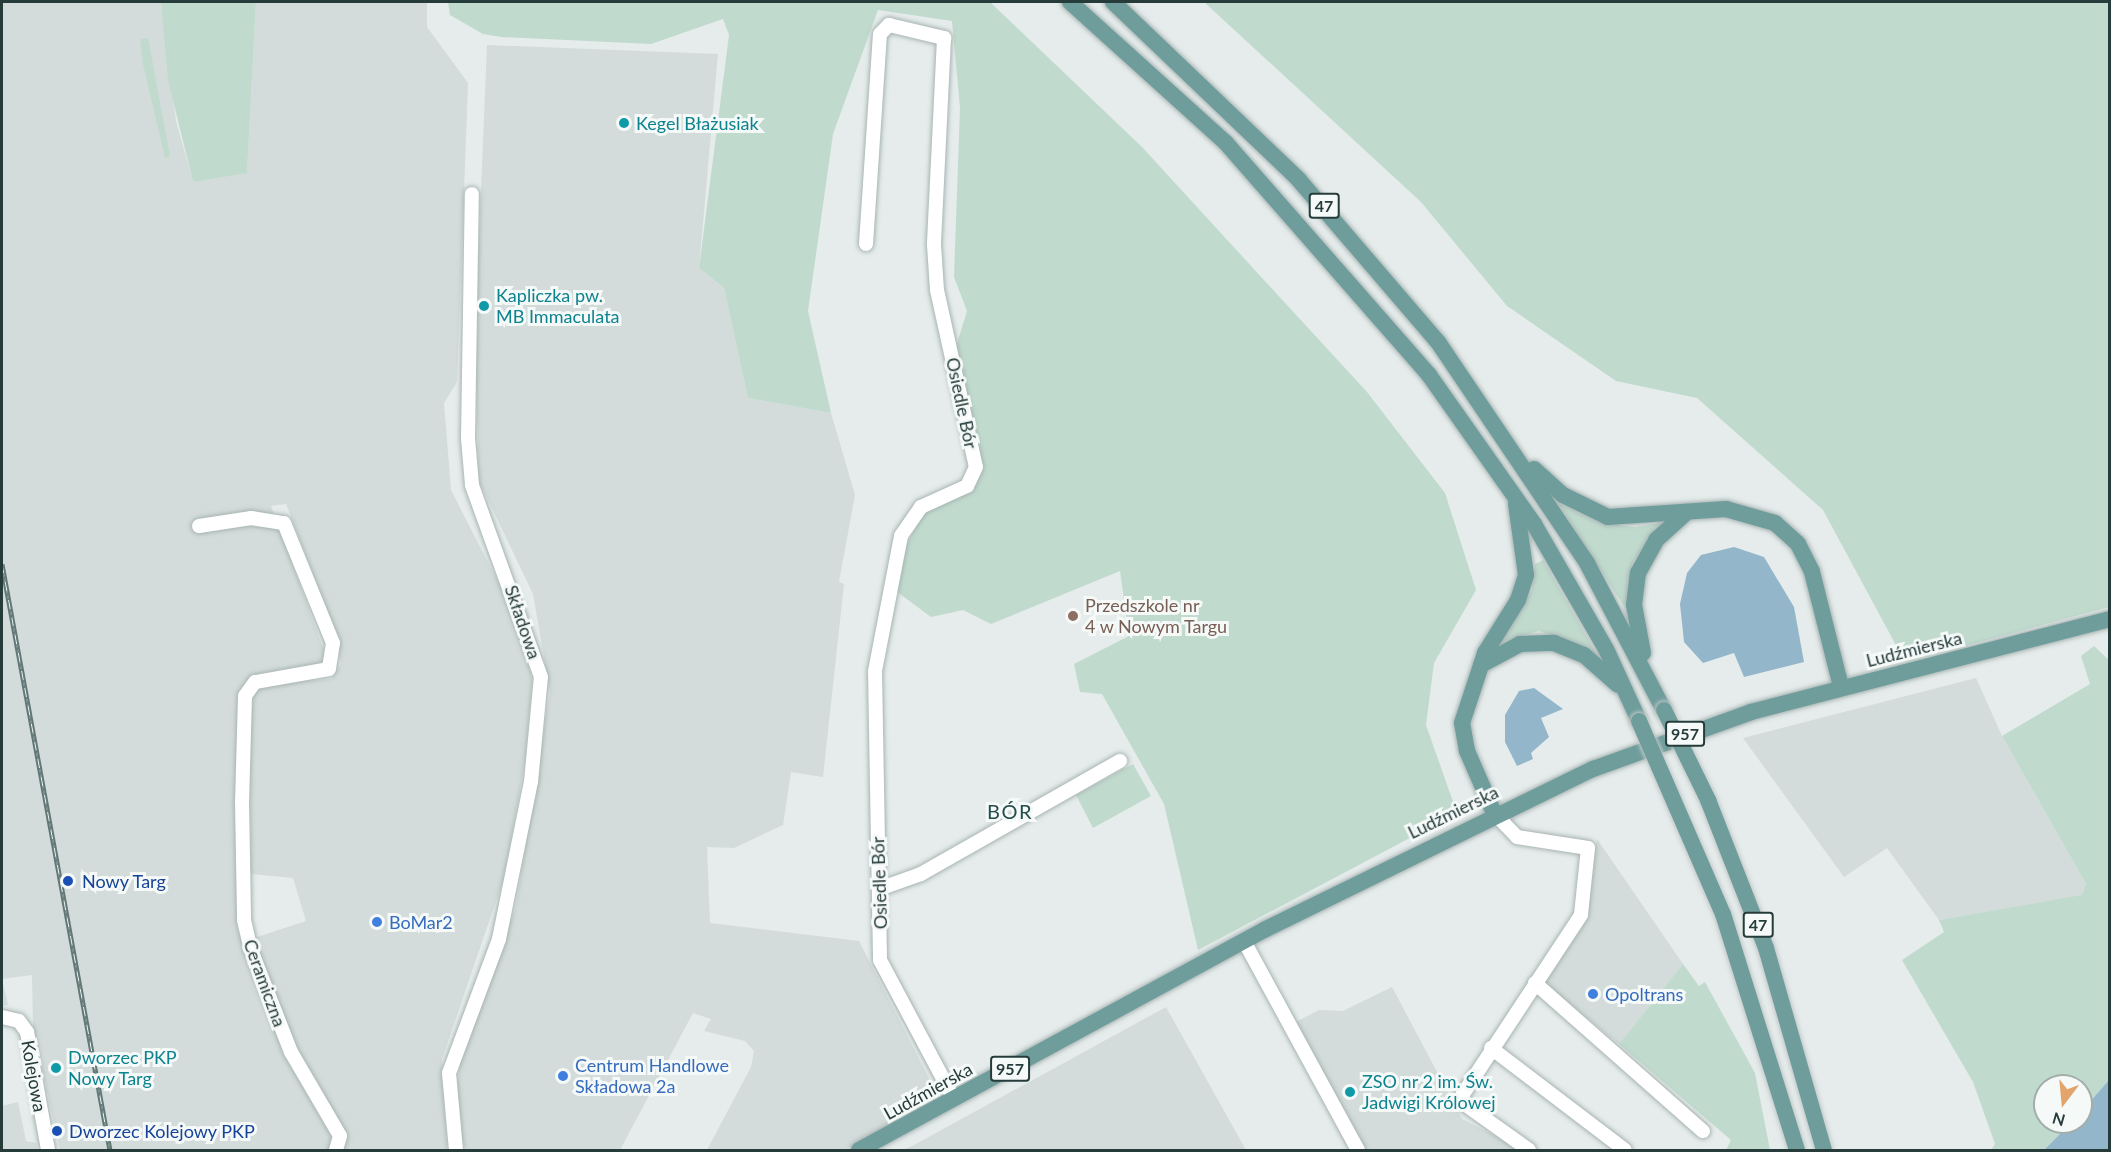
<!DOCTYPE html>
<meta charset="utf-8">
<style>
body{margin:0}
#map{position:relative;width:2111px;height:1152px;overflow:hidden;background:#e5eceb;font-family:Lato,sans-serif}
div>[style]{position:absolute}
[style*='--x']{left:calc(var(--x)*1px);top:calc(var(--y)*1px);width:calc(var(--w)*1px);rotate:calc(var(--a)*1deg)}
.built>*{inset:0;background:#d3dcda}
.green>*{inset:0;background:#c0dbce}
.water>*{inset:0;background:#93b6cb}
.roads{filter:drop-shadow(0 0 2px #a8b4b3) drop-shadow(0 0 2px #a8b4b3)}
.minor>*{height:14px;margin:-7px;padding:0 7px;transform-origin:7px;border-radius:7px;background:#fff}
.major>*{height:16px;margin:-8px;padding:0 8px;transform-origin:8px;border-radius:8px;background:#6e9d9c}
.rail>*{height:5px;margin-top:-2.5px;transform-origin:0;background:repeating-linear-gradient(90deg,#f5f9f8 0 9px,#617877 0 18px);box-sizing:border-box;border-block:2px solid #617877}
.bridges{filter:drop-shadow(0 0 2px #c2c8c8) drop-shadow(0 0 2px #c2c8c8)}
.major-bridge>*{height:16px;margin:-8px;padding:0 8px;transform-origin:8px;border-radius:8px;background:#6e9d9c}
.dots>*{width:16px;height:16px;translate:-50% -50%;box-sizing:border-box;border:3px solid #f5f9f8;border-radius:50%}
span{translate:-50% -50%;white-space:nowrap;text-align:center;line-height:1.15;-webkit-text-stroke:6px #f5f9f8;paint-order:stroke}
.shield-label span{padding:2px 4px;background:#f5f9f8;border:2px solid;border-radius:4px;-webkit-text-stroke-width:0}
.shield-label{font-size:16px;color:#263c3b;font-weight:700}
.culture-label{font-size:18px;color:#0d838f}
.left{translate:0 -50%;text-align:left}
.street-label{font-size:18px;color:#263c3b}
.education-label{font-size:18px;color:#785e54}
.transit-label{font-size:18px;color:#164399}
.shop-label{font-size:18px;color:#366cbe}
.neighbourhood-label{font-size:20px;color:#244d4c;letter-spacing:1.5px}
.frame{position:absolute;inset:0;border:3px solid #263c3b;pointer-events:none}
.north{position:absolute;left:2033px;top:1074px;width:60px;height:60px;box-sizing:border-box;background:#f5f9f8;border:2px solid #a2adac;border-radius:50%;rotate:196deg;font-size:16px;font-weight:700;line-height:24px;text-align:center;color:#263c3b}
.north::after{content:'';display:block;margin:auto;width:21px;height:27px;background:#e3a46c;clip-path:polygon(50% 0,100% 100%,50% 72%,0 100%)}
</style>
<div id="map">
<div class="built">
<div style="clip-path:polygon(2px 2px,161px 2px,176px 121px,193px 182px,247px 172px,256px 2px,427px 2px,427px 27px,468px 83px,457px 382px,444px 403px,451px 490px,519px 623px,532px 680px,526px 755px,504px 878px,442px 1059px,447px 1150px,344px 1150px,348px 1136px,298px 1052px,254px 938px,306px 921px,293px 878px,251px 874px,250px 718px,255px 692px,264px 684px,331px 679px,341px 664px,336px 633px,286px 504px,271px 506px,326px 656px,319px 666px,249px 678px,239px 696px,237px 928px,283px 1054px,333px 1138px,329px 1150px,60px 1150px,33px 1027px,32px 975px,2px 979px,8px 1005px,2px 1006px)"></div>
<div style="clip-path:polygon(487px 45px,718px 54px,699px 268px,724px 288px,748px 398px,831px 413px,855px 495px,839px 582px,844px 584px,823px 777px,791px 772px,783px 825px,734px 848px,707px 847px,710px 923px,859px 941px,940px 1100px,845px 1150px,707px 1150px,751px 1067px,754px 1051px,745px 1041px,704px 1031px,711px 1019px,693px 1013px,620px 1150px,466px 1150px,459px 1131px,456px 1092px,464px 1040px,516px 907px,550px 692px,533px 594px,479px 481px,475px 335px)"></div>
<div style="clip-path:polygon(1976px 678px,2002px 736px,2086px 884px,2082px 896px,1939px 920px,1887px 848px,1844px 877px,1743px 738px)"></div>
<div style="clip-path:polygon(1597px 839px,1683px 964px,1619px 1044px,1543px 982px,1584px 923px)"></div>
<div style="clip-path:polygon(1392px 987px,1462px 1119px,1523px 1150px,1364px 1150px,1296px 1022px,1319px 1010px,1343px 1011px)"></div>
<div style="clip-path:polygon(1166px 1007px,1246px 1150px,903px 1150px,914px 1145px)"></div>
<div style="clip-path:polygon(18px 1102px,26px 1141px,36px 1143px,37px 1150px,2px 1150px,2px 1106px)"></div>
</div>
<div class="green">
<div style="clip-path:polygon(161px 2px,256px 2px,247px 173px,193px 182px,168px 80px)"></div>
<div style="clip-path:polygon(448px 2px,990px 2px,1142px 147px,1241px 255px,1367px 392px,1445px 493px,1476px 590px,1434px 663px,1426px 725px,1457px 813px,1198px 950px,1164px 804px,1102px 694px,1080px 692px,1074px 664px,1129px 636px,1120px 571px,991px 624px,963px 610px,931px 617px,896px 591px,907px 544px,923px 513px,970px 490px,982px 470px,955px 350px,967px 311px,954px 277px,960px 108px,952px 21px,878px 10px,833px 134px,808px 311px,831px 413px,748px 398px,724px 288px,699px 268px,729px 35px,723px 19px,651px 44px,501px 37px,483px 34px,450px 15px)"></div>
<div style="clip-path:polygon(1204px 2px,2109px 2px,2109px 607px,1905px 662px,1823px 510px,1697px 398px,1616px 381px,1507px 306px,1421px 202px)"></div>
<div style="clip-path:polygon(148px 38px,170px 156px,165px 158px,143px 64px,140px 39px)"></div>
<div style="clip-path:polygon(1558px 503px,1600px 523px,1635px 527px,1661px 523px,1633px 562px,1625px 608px)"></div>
<div style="clip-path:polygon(1543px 560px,1601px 662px,1583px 647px,1539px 631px,1501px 642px,1532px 590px,1535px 564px)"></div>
<div style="clip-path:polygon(2094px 646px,2110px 661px,2109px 1080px,2081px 1112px,2081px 1086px,2045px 1086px,2045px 1122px,2072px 1122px,2044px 1150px,1991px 1150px,1995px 1144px,1973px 1082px,1902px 960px,1944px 932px,1939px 920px,2082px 895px,2086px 884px,2002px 736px,2090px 684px,2081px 656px)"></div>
<div style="clip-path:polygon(1133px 764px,1151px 796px,1093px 828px,1076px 795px)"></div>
<div style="clip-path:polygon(1683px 964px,1699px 986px,1705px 982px,1755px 1073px,1770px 1150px,1726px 1150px,1731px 1140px,1619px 1044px)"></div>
</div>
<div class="water">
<div style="clip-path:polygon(1734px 547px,1764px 557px,1794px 607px,1804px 662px,1744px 677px,1734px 653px,1703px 663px,1684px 642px,1680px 604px,1687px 573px,1701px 555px)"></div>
<div style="clip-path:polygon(1534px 688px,1563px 709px,1541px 718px,1549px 737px,1531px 753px,1533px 759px,1517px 766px,1505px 742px,1505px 715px,1519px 691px)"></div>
<div style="clip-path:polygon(2109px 1080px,2109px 1150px,2044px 1150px,2072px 1122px,2081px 1122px,2081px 1112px)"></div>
</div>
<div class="roads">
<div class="minor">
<div style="--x:866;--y:244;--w:210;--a:-86.2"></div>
<div style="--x:880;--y:34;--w:13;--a:-45"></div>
<div style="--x:889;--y:25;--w:57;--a:13.3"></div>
<div style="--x:944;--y:38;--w:207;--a:92.8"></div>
<div style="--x:934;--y:245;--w:45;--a:86.2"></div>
<div style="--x:937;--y:290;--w:181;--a:77.6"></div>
<div style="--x:976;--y:467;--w:21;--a:115"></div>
<div style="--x:967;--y:486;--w:51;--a:155.5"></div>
<div style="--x:921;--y:507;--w:35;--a:125"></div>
<div style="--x:901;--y:536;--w:137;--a:100.9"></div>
<div style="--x:875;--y:671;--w:289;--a:89"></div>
<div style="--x:880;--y:960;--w:157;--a:62"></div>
<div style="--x:199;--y:526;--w:53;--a:-8.7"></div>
<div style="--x:251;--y:518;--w:33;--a:9"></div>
<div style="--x:284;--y:523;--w:130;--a:67.8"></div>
<div style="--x:333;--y:643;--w:26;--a:99"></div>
<div style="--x:329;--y:669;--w:75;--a:170"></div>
<div style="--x:255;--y:682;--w:17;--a:126"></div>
<div style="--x:245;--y:696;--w:105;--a:91.6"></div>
<div style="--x:242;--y:801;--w:119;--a:89"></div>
<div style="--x:244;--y:920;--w:31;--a:77"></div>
<div style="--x:251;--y:950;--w:110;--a:68.6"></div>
<div style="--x:291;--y:1052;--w:97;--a:59.7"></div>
<div style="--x:340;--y:1136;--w:15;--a:106"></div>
<div style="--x:1494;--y:813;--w:33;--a:46"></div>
<div style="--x:1517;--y:837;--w:72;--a:8.8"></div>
<div style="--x:1588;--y:848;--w:67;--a:96"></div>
<div style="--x:1581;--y:915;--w:222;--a:123.4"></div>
<div style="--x:1459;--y:1100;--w:86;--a:35.5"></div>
<div style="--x:879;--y:889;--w:45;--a:-19.7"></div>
<div style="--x:921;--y:874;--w:229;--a:-29.6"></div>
<div style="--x:1244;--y:941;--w:238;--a:61.4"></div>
<div style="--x:1535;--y:983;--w:224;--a:41.4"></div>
<div style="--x:2;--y:1017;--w:17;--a:13"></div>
<div style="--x:19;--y:1021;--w:14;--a:54"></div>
<div style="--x:27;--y:1032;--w:120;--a:79.9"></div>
<div style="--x:1491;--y:1048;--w:168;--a:37.3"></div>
<div style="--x:456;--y:1150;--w:77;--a:-95.2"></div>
<div style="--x:449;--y:1073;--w:143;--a:-69.5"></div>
<div style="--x:499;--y:939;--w:160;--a:-78.5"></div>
<div style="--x:531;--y:782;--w:105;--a:-84.6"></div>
<div style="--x:541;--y:677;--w:204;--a:-109.8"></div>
<div style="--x:472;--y:485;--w:47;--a:-94.9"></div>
<div style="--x:468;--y:438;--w:244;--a:-89.1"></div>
</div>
<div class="major">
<div style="--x:1070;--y:2;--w:210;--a:42.1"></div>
<div style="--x:1226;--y:143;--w:308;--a:48.8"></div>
<div style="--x:1429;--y:375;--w:182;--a:54.8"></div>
<div style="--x:1534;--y:524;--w:146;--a:60.1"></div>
<div style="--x:1607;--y:651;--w:77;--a:65.4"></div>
<div style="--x:1113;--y:2;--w:257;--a:43.7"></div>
<div style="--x:1299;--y:180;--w:213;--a:49.4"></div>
<div style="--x:1438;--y:342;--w:267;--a:56"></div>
<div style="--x:1587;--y:563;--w:166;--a:62.4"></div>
<div style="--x:1534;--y:469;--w:39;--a:42"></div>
<div style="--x:1563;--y:495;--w:50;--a:26.1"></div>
<div style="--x:1608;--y:517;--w:118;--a:-3.9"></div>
<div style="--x:1726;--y:509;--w:51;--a:15.9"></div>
<div style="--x:1775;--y:523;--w:31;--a:42"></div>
<div style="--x:1798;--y:544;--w:31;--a:63"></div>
<div style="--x:1812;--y:572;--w:119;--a:75.8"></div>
<div style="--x:1643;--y:653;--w:49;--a:-100.6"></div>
<div style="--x:1634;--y:605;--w:32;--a:-83"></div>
<div style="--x:1638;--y:573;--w:38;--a:-61"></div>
<div style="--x:1656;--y:540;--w:42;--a:-42.1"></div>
<div style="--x:1481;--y:665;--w:44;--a:-28.3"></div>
<div style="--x:1520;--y:644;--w:34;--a:-2"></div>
<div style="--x:1554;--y:643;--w:32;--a:22"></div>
<div style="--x:1584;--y:655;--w:45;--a:41.4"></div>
<div style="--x:1494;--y:813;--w:68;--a:-113.5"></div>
<div style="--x:1467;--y:751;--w:28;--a:-100"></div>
<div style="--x:1462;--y:723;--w:74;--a:-71.8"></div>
<div style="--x:1485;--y:653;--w:62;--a:-58.1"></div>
<div style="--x:1518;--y:600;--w:26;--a:-72"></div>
<div style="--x:1526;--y:575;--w:72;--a:-98"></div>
<div style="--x:859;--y:1150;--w:463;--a:-28.5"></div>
<div style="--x:1266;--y:929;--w:364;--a:-26.1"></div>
<div style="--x:1593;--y:769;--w:168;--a:-19.8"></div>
<div style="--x:1751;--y:712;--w:371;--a:-14.5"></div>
</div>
</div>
<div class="rail">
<div style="--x:2;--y:564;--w:596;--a:79.56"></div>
</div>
<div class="bridges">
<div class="major-bridge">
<div style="--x:1664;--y:710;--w:100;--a:63.9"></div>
<div style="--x:1708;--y:800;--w:159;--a:68.6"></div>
<div style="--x:1766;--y:948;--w:210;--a:74"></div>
<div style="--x:1639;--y:721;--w:210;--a:66.5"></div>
<div style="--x:1723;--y:914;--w:247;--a:72.6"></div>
</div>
</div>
<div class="dots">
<div style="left:624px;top:123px;background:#0f9aa8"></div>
<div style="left:484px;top:306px;background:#0f9aa8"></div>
<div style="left:1073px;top:616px;background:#8d6e63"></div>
<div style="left:68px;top:881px;background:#1a4fb4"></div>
<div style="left:377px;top:922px;background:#3f7fe0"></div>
<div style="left:1593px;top:994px;background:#3f7fe0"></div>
<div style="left:56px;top:1068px;background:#0f9aa8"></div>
<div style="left:563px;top:1076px;background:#3f7fe0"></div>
<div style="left:1350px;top:1092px;background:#0f9aa8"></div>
<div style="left:57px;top:1131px;background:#1a4fb4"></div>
</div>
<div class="shield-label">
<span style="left:1324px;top:206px">47</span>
<span style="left:1685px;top:734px">957</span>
<span style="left:1758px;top:925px">47</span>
<span style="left:1010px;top:1069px">957</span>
</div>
<div class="culture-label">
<span class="left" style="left:636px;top:123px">Kegel Błażusiak</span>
<span class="left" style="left:496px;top:306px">Kapliczka pw.<br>MB Immaculata</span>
<span class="left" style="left:68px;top:1068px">Dworzec PKP<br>Nowy Targ</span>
<span class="left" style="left:1362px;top:1092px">ZSO nr 2 im. Św.<br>Jadwigi Królowej</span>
</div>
<div class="street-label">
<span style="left:962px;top:403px;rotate:78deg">Osiedle Bór</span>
<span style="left:523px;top:622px;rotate:71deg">Składowa</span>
<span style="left:1914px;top:649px;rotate:-14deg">Ludźmierska</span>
<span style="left:1453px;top:812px;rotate:-26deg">Ludźmierska</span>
<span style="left:879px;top:883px;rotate:-92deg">Osiedle Bór</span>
<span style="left:265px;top:983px;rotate:70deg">Ceramiczna</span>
<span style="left:34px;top:1076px;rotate:80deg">Kolejowa</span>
<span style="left:928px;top:1091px;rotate:-29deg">Ludźmierska</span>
</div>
<div class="education-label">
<span class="left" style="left:1085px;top:616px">Przedszkole nr<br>4 w Nowym Targu</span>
</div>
<div class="transit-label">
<span class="left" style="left:82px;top:881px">Nowy Targ</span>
<span class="left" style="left:69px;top:1131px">Dworzec Kolejowy PKP</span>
</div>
<div class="shop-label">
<span class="left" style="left:389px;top:922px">BoMar2</span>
<span class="left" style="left:1605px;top:994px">Opoltrans</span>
<span class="left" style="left:575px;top:1076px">Centrum Handlowe<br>Składowa 2a</span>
</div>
<div class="neighbourhood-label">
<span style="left:1010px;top:811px">BÓR</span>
</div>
<div class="frame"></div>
<div class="north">N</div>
</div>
